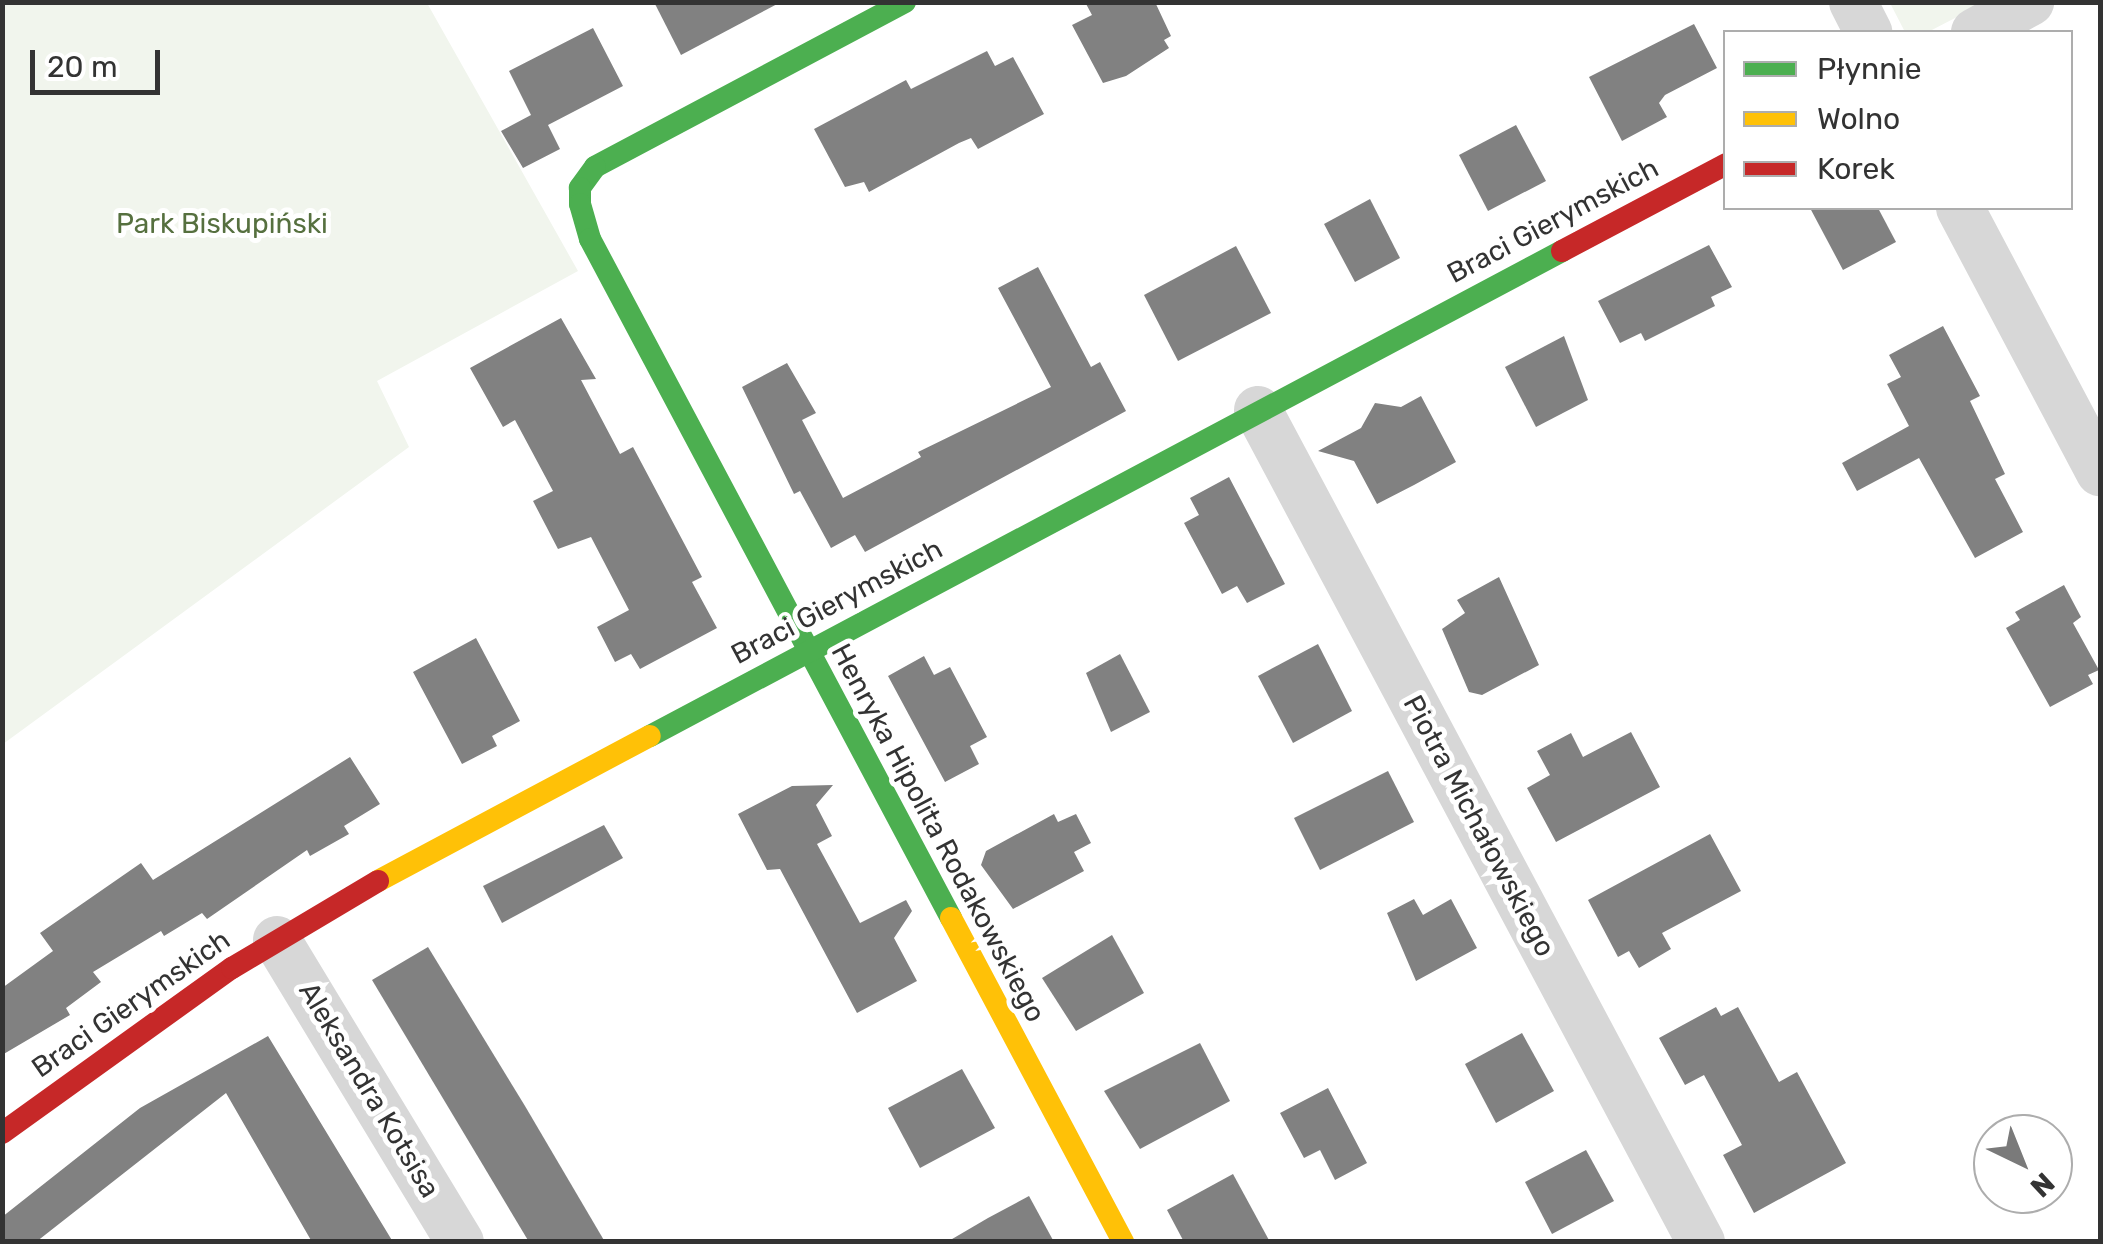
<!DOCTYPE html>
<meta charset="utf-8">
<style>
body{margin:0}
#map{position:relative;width:2103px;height:1244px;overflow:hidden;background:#fff;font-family:Rubik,sans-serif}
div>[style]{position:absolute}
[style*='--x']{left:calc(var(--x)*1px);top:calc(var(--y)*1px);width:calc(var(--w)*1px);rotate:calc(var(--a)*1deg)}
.green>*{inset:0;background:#f1f5ed}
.building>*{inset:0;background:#818181}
.street>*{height:48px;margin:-24px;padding:0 24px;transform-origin:24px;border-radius:24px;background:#d7d7d7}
.fast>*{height:22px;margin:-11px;padding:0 11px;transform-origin:11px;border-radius:11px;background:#4caf50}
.slow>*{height:22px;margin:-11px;padding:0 11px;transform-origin:11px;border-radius:11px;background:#ffc107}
.jam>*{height:22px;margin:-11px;padding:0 11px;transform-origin:11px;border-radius:11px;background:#c62828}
span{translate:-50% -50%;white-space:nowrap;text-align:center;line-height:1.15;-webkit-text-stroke:10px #fff;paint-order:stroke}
.street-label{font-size:28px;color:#333}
.park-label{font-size:28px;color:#56703f}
.frame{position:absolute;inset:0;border:5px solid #333;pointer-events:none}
.legend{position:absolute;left:1723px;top:30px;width:350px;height:180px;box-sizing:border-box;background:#fff;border:2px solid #adadad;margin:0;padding:12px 18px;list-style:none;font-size:30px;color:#333}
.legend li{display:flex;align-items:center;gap:20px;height:50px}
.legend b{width:50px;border:2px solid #adadad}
.north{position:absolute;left:1973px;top:1114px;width:100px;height:100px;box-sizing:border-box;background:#fff;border:2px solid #adadad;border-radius:50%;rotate:137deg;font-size:28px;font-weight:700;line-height:40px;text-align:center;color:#333}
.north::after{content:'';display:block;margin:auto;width:35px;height:45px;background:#7a7a7a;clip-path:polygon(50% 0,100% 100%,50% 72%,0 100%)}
.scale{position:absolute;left:30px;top:50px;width:130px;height:45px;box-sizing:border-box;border:5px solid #333;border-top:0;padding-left:12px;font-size:30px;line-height:35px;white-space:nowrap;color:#333;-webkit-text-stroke:8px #fff;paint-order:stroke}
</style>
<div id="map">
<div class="green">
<div style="clip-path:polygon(3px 3px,427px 3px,578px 271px,377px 381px,409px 447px,3px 744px)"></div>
<div style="clip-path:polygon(1890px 3px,1984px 3px,1928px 32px,1905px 32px)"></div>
</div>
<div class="building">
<div style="clip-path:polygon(654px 2px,781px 2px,681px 55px)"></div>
<div style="clip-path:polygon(1085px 2px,1155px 2px,1171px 36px,1164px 40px,1169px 48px,1126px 76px,1103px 83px,1072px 25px,1092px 15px)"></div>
<div style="clip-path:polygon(1694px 24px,1717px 68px,1665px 95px,1659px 103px,1667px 117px,1622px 141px,1589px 77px)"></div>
<div style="clip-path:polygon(593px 28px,623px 86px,548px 125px,560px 149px,523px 168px,501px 131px,531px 115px,509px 71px)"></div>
<div style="clip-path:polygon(987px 51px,995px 66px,1013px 57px,1044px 114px,978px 149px,971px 138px,959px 143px,869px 192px,864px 182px,845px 187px,814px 129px,906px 80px,911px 89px)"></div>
<div style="clip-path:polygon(1516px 125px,1546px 181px,1488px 211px,1459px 155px)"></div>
<div style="clip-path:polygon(1370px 199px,1400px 258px,1355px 282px,1324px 224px)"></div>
<div style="clip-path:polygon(1810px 208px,1878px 208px,1896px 242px,1843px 270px)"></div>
<div style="clip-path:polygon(1709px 245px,1732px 287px,1711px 297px,1715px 306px,1645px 341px,1641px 333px,1620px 343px,1598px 301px)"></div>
<div style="clip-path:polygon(1236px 246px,1271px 313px,1178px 361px,1144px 295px)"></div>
<div style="clip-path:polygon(1038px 267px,1091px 367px,1100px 362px,1126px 411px,865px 552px,855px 535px,831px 548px,800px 491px,794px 494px,742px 387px,787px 363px,816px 413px,802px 420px,843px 498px,921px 457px,918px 452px,1051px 387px,998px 288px)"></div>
<div style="clip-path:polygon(561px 318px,596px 379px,581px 380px,620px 454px,633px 447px,702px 577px,692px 582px,717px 628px,640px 669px,631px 654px,615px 662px,597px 627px,629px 610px,591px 537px,558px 549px,533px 501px,553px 491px,515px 420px,503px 427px,470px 368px)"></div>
<div style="clip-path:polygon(1943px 326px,1980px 396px,1970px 401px,2005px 474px,1995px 479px,2023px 532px,1975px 558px,1919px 458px,1857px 491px,1842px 463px,1909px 426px,1887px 384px,1901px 377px,1889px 355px)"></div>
<div style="clip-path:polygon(1564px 336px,1588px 400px,1536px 427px,1505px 367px)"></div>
<div style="clip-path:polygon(1421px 396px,1456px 462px,1414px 485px,1377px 504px,1354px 461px,1318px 451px,1361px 428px,1375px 403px,1401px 407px)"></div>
<div style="clip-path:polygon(1229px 477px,1285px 584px,1247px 603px,1237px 586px,1222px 594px,1184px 523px,1199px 515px,1190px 498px)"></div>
<div style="clip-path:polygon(1499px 577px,1539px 665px,1482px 695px,1469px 692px,1442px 629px,1465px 613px,1457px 600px)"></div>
<div style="clip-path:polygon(2064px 585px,2081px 617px,2073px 623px,2099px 670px,2088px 675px,2093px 684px,2050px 707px,2006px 628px,2020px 620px,2015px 612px)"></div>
<div style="clip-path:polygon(476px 638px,520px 721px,492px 736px,497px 746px,462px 764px,413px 672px)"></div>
<div style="clip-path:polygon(1318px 644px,1352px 711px,1293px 743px,1258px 676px)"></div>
<div style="clip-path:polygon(1120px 654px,1150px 712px,1111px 732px,1086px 673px)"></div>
<div style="clip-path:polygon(924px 656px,934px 675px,950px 667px,987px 737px,970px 746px,979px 764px,945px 782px,888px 676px)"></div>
<div style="clip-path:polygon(1631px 732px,1660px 787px,1556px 842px,1527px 788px,1550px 775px,1537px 751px,1571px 733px,1583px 757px)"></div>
<div style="clip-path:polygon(350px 757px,380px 804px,344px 826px,349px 834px,310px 856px,307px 850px,207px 919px,202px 913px,164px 936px,161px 931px,93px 972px,101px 982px,66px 1008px,70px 1015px,2px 1055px,2px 988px,53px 951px,40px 933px,141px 863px,153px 880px)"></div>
<div style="clip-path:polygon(1388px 771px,1414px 822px,1320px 870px,1294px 818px)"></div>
<div style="clip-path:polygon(833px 785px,816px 805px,832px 836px,817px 844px,860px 923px,906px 900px,912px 911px,894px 938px,917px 981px,857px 1013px,780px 869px,767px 870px,738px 814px,792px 786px)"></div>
<div style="clip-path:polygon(1054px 814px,1058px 822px,1076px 814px,1091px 843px,1074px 852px,1084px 871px,1013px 909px,981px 865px,986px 851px)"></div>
<div style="clip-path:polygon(604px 825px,623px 858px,502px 923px,483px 886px)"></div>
<div style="clip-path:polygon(1710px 834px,1741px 891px,1662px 933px,1671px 949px,1639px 968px,1629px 951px,1618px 957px,1588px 900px)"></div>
<div style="clip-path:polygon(1414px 899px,1423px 915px,1451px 899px,1477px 948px,1416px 981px,1387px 913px)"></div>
<div style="clip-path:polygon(1112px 935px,1144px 993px,1076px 1031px,1042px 978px)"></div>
<div style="clip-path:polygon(428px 947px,525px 1106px,605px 1242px,529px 1242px,372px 980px)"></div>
<div style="clip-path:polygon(1716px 1007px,1721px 1016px,1738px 1007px,1779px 1082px,1797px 1072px,1846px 1163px,1754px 1213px,1723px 1155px,1742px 1145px,1704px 1075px,1685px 1085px,1659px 1038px)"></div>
<div style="clip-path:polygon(1522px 1033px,1554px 1091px,1496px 1123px,1465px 1064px)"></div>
<div style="clip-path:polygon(268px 1036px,393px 1242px,312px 1242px,226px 1093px,36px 1242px,2px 1242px,2px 1217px,140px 1108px)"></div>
<div style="clip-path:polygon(1200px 1043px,1230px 1101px,1140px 1149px,1104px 1091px)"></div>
<div style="clip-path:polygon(962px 1069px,995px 1128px,920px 1168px,888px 1108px)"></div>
<div style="clip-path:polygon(1328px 1088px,1367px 1163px,1335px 1180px,1320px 1150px,1304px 1158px,1280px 1113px)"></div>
<div style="clip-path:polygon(1586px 1150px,1614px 1201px,1552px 1234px,1525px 1182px)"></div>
<div style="clip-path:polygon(1233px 1174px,1270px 1242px,1184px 1242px,1167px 1210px)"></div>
<div style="clip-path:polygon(1029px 1196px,1054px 1242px,947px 1242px,988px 1218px)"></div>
</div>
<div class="street">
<div style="--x:1853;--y:2;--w:34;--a:63"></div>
<div style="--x:1975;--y:32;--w:63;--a:-28.6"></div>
<div style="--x:1960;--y:208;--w:299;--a:62.1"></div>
<div style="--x:1258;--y:410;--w:943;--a:61.97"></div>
<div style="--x:277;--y:940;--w:353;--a:58.8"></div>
</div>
<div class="fast">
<div style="--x:905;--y:2;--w:351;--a:152"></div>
<div style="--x:595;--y:167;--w:26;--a:126"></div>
<div style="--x:580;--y:188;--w:16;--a:90"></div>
<div style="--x:580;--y:204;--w:36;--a:74"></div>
<div style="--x:590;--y:239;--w:769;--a:62"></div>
<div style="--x:650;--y:736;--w:1033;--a:-28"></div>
</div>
<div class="slow">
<div style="--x:378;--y:881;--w:308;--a:-28.1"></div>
<div style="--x:951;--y:918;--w:367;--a:62"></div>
</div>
<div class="jam">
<div style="--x:1562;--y:251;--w:186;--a:-27.9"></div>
<div style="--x:2;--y:1133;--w:283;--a:-35.7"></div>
<div style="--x:232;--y:968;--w:170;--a:-30.8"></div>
</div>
<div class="street-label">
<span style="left:1553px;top:221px;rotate:-28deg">Braci Gierymskich</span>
<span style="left:837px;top:602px;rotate:-28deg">Braci Gierymskich</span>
<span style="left:1479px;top:826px;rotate:62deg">Piotra Michałowskiego</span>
<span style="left:938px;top:833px;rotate:62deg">Henryka Hipolita Rodakowskiego</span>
<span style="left:131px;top:1004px;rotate:-35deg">Braci Gierymskich</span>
<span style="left:369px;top:1090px;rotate:59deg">Aleksandra Kotsisa</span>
</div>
<div class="park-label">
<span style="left:222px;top:224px">Park Biskupiński</span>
</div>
<div class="frame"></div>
<ul class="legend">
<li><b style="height:12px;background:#4caf50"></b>Płynnie</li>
<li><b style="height:12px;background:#ffc107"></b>Wolno</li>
<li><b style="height:12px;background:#c62828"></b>Korek</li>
</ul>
<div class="north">N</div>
<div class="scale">20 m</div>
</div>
